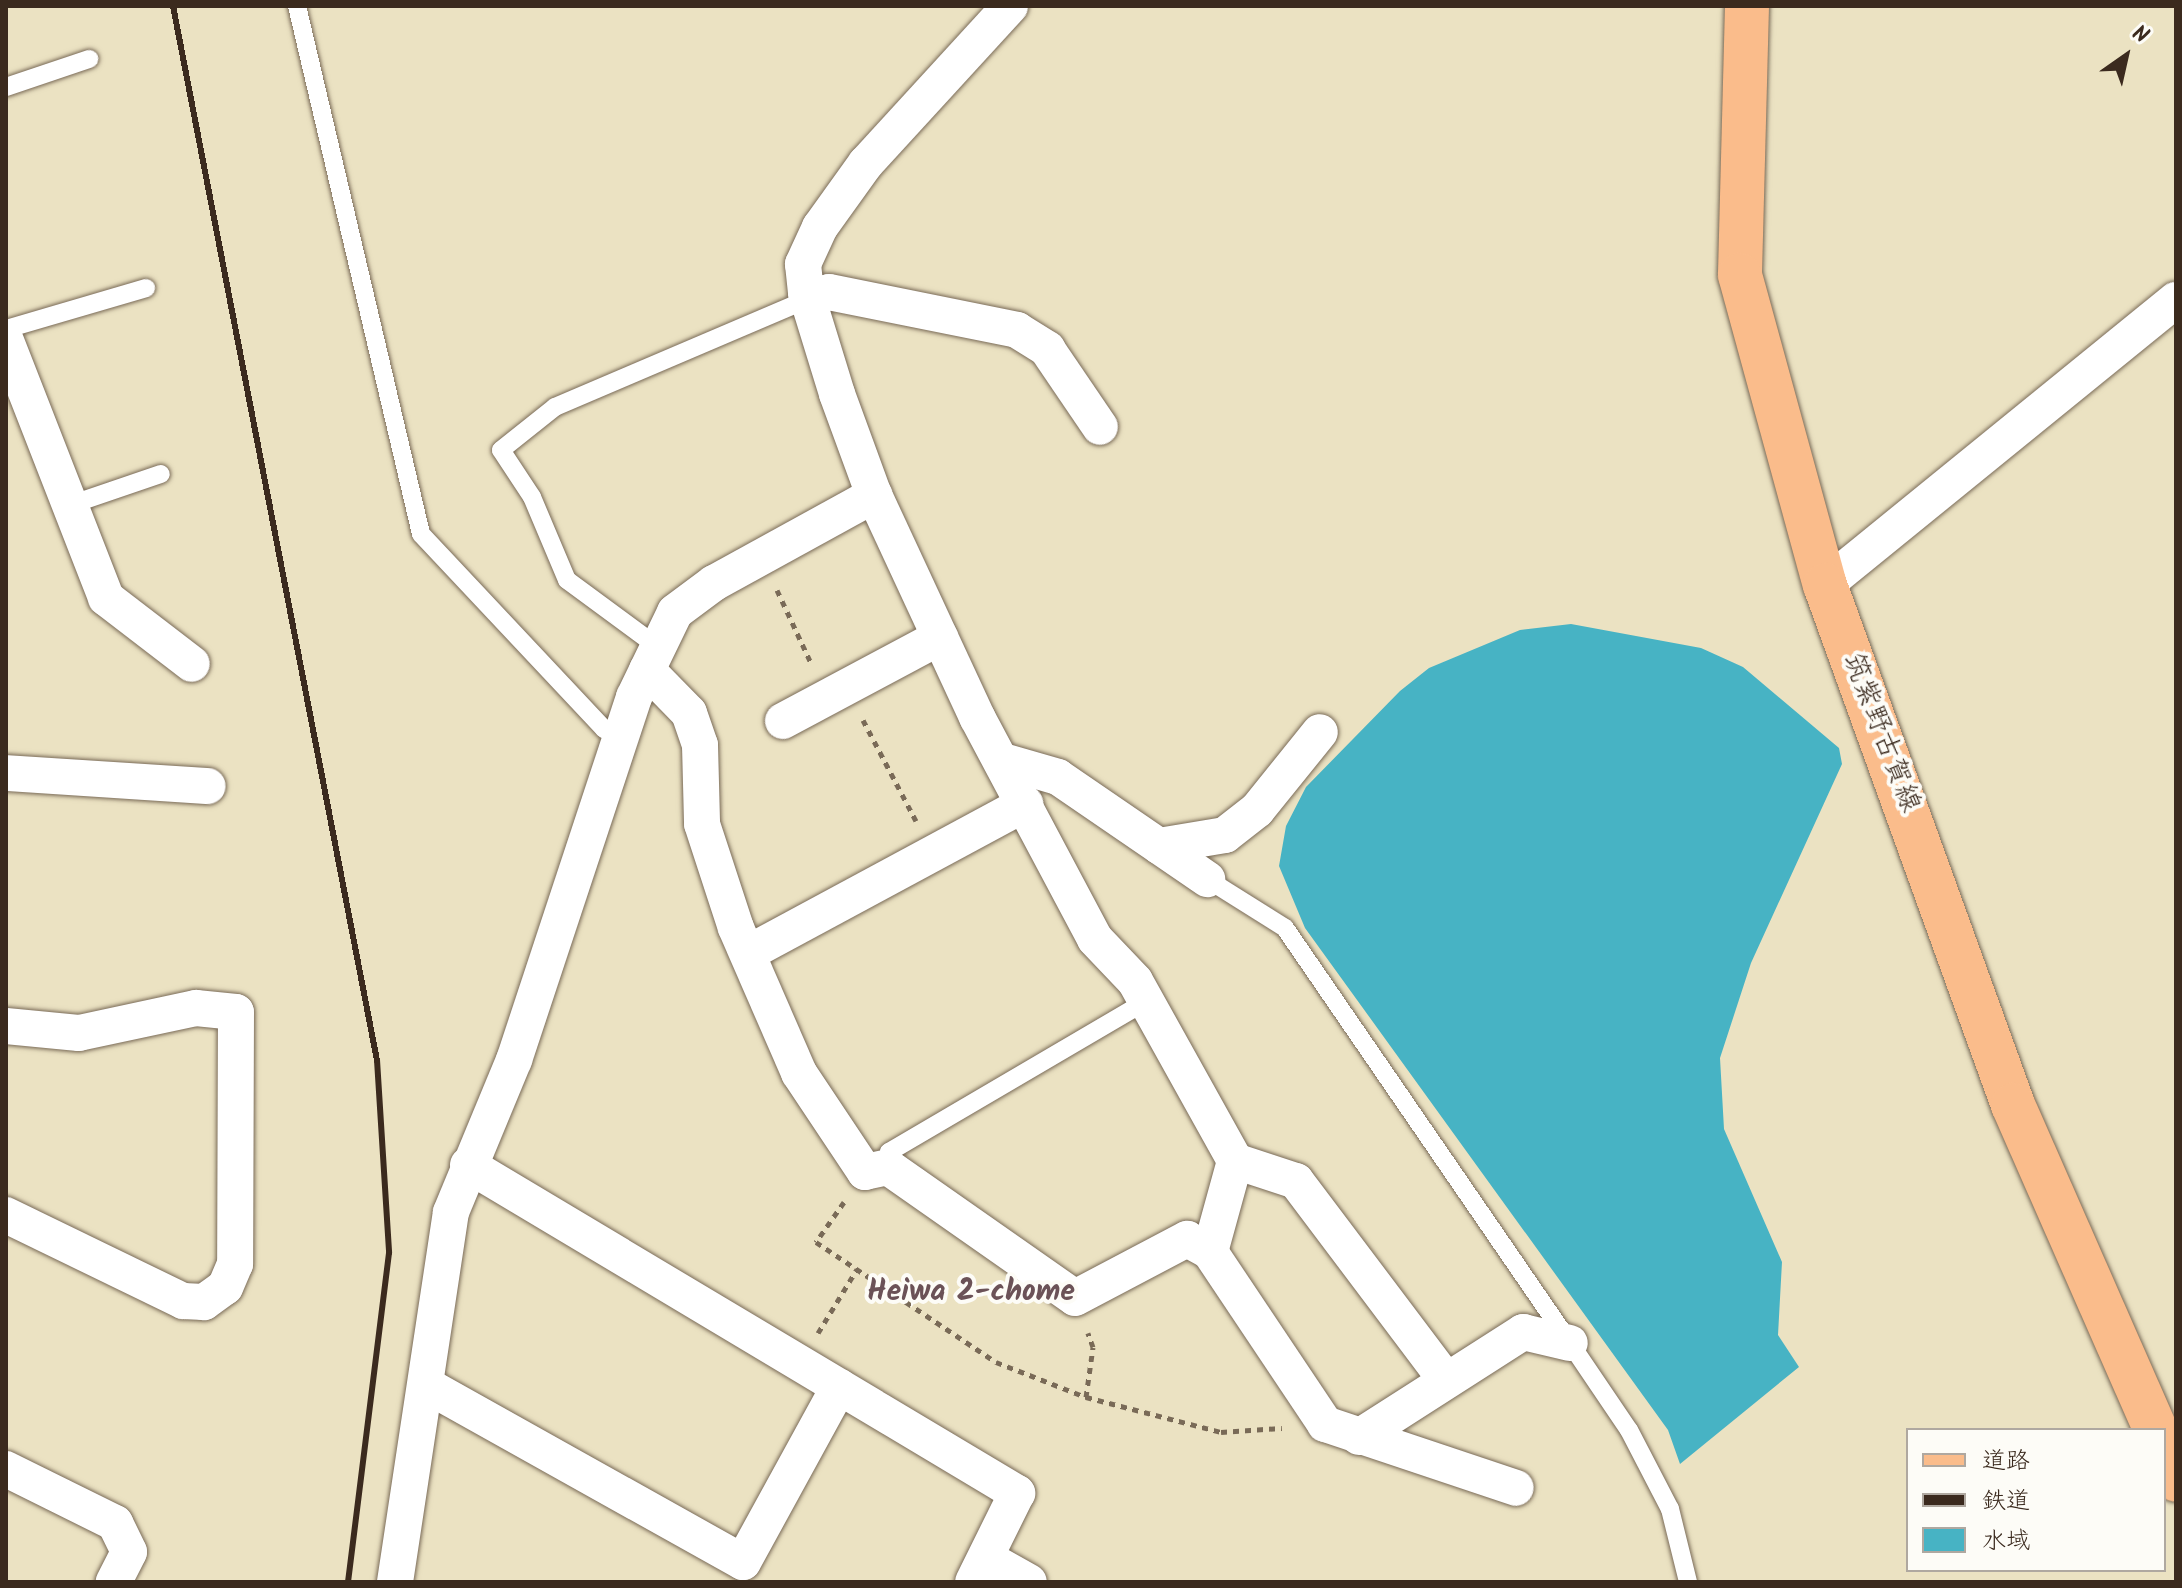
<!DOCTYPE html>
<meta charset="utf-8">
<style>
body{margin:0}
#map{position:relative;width:2182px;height:1588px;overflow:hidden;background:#ebe2c2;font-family:Kalam,"Klee One",sans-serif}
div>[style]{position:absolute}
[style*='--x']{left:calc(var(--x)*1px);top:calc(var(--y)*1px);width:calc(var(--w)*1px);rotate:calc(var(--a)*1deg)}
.water>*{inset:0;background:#47b3c4}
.path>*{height:5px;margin-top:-2.5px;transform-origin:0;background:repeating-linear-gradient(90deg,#796a57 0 6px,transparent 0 12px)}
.roads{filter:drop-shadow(0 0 2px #796a57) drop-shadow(0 0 2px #796a57)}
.service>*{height:18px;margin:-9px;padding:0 9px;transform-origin:9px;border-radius:9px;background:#fff}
.minor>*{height:36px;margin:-18px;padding:0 18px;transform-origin:18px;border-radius:18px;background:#fff}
.primary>*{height:44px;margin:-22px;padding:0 22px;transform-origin:22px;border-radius:22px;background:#fabc8b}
.rail>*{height:6px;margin:-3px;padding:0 3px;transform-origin:3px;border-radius:3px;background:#3b2a1e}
span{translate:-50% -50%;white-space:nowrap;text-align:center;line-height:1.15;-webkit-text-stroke:8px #fdfcf7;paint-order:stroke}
.street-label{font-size:28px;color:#3b2a1e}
.neighbourhood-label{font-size:30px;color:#6b5257;font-weight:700}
.frame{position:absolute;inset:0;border:8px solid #3b2a1e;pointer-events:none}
.legend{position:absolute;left:1906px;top:1428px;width:260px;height:144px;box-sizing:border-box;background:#fdfcf7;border:2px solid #afa8a0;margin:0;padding:10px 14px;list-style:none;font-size:24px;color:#3b2a1e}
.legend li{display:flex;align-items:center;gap:16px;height:40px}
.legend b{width:40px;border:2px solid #afa8a0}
.north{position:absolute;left:2086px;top:16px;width:80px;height:80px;-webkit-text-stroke:6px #fdfcf7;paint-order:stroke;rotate:34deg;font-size:22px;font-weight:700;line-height:32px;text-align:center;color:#3b2a1e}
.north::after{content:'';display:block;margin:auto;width:28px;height:36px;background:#3b2a1e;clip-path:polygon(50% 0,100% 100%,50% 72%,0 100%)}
</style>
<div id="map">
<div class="water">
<div style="clip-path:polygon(1571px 624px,1701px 648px,1743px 667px,1839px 748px,1842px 764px,1751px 963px,1720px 1058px,1724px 1129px,1782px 1262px,1778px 1335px,1799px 1367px,1680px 1464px,1668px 1430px,1305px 928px,1279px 866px,1286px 826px,1306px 787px,1400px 691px,1429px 668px,1520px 630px)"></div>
</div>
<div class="path">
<div style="--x:777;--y:590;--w:83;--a:65"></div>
<div style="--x:863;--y:720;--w:114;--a:62.3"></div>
<div style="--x:844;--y:1202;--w:49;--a:125"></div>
<div style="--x:816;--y:1242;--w:216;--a:33.7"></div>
<div style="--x:996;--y:1362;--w:97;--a:21.3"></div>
<div style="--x:1086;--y:1397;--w:139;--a:14.5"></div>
<div style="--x:1221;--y:1432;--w:61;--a:-3.8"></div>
<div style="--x:818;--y:1333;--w:75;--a:-58.6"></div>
<div style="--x:1086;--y:1397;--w:50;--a:-82"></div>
<div style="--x:1093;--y:1347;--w:15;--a:-110"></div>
</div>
<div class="roads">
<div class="service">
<div style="--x:297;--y:6;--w:542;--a:76.78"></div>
<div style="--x:421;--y:534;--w:267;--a:46.8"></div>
<div style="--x:604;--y:729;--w:17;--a:24"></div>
<div style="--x:6;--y:87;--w:88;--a:-18.6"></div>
<div style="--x:6;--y:329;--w:146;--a:-16.3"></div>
<div style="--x:67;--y:506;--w:99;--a:-18.8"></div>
<div style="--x:658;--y:647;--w:113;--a:-143.6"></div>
<div style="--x:567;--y:580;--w:90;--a:-112.9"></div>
<div style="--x:532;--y:497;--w:56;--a:-123.4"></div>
<div style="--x:501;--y:450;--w:69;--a:-38.5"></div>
<div style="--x:555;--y:407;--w:275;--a:-23.1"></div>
<div style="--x:1207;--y:879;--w:92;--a:32.1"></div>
<div style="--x:1285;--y:928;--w:503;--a:55.52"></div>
<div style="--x:1570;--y:1343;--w:105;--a:55.9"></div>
<div style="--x:1629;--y:1430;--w:89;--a:62.6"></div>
<div style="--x:1670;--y:1509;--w:75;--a:76.1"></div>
<div style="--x:888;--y:1167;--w:15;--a:-86"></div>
<div style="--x:889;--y:1152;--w:298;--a:-30.4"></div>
</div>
<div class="minor">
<div style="--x:1010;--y:6;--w:213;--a:132.5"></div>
<div style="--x:866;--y:163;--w:79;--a:125.7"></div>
<div style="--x:820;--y:227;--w:41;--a:114.7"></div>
<div style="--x:803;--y:264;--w:29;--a:84"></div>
<div style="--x:806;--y:293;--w:106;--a:72.9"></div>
<div style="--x:837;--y:394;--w:108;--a:69.9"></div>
<div style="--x:874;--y:495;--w:245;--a:65.1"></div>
<div style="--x:977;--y:717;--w:251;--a:62"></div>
<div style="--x:1095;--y:939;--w:58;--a:46.4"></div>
<div style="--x:1135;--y:981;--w:206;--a:60.9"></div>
<div style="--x:1235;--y:1161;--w:94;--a:105.4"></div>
<div style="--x:1210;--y:1252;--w:207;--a:56.2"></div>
<div style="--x:1325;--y:1424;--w:201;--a:18.5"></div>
<div style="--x:808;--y:299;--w:22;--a:-18"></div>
<div style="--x:829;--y:292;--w:192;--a:11.4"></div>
<div style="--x:1017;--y:330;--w:36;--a:32"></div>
<div style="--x:1047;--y:349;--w:94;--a:55.8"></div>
<div style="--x:6;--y:341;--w:276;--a:68.7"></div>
<div style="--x:106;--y:598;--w:108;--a:37.5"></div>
<div style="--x:1825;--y:585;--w:452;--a:-39.1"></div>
<div style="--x:647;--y:670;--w:60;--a:45.7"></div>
<div style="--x:689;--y:713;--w:34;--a:71"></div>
<div style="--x:700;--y:745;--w:79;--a:88.5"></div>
<div style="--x:702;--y:824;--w:109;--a:71.9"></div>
<div style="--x:736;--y:928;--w:158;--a:66.5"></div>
<div style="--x:799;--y:1073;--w:119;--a:56.3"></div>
<div style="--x:865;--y:1172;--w:24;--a:-12"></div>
<div style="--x:888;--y:1167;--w:228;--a:35"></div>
<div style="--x:1075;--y:1298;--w:127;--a:-27.8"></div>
<div style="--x:1187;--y:1239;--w:26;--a:29"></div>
<div style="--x:783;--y:721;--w:178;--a:-28.1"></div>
<div style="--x:1003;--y:761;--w:57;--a:16.2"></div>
<div style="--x:1058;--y:777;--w:181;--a:34.4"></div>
<div style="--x:6;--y:773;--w:202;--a:3.7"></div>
<div style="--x:1159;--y:846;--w:67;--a:-9.5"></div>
<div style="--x:1225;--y:835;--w:41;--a:-38"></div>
<div style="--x:1257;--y:810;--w:100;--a:-51.1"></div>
<div style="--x:748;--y:953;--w:315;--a:-28.3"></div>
<div style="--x:6;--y:1026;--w:73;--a:5.5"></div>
<div style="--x:79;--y:1033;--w:120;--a:-12.1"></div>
<div style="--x:196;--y:1008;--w:40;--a:5.7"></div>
<div style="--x:236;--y:1012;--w:252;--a:90.2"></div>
<div style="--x:235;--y:1264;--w:25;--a:113"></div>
<div style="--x:225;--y:1287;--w:26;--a:144"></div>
<div style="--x:204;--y:1302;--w:21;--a:-177"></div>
<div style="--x:183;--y:1301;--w:197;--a:-154.1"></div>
<div style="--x:1235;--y:1161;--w:64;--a:18.2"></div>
<div style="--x:1296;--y:1181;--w:249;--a:53"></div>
<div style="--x:468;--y:1165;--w:640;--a:30.86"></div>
<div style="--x:1017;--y:1493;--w:99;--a:116.3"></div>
<div style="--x:426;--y:1385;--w:363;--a:29.2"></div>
<div style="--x:743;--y:1562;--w:200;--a:-61.3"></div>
<div style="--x:1359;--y:1437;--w:195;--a:-32.6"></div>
<div style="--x:1523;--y:1332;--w:48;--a:13.2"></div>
<div style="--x:6;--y:1469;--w:122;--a:26.4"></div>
<div style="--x:115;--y:1523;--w:32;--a:64"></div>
<div style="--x:129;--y:1552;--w:34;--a:117"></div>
<div style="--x:986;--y:1558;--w:49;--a:29.2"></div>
<div style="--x:395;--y:1582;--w:374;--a:-81.4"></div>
<div style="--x:451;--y:1212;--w:165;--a:-67.5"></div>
<div style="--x:514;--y:1060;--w:382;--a:-71.7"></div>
<div style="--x:634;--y:697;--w:94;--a:-64.2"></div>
<div style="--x:675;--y:612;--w:49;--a:-36.6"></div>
<div style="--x:714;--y:583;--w:183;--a:-28.8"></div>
</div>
<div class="primary">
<div style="--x:1747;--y:6;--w:269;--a:91.5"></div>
<div style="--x:1740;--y:275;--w:321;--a:74.7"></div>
<div style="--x:1825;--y:585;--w:553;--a:70.12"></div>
<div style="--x:2013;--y:1105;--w:355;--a:66.3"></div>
<div style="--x:2164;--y:1450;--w:32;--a:68"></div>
</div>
</div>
<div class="rail">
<div style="--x:173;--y:6;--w:1074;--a:79.05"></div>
<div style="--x:377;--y:1060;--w:193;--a:86.4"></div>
<div style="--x:389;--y:1253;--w:332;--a:97.1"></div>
</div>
<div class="street-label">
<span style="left:1881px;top:733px;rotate:69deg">筑紫野古賀線</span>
</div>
<div class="neighbourhood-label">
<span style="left:971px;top:1292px">Heiwa 2-chome</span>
</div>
<div class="frame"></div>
<ul class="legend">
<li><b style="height:10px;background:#fabc8b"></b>道路</li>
<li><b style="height:10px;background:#3b2a1e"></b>鉄道</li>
<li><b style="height:22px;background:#47b3c4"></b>水域</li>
</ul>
<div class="north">N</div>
</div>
